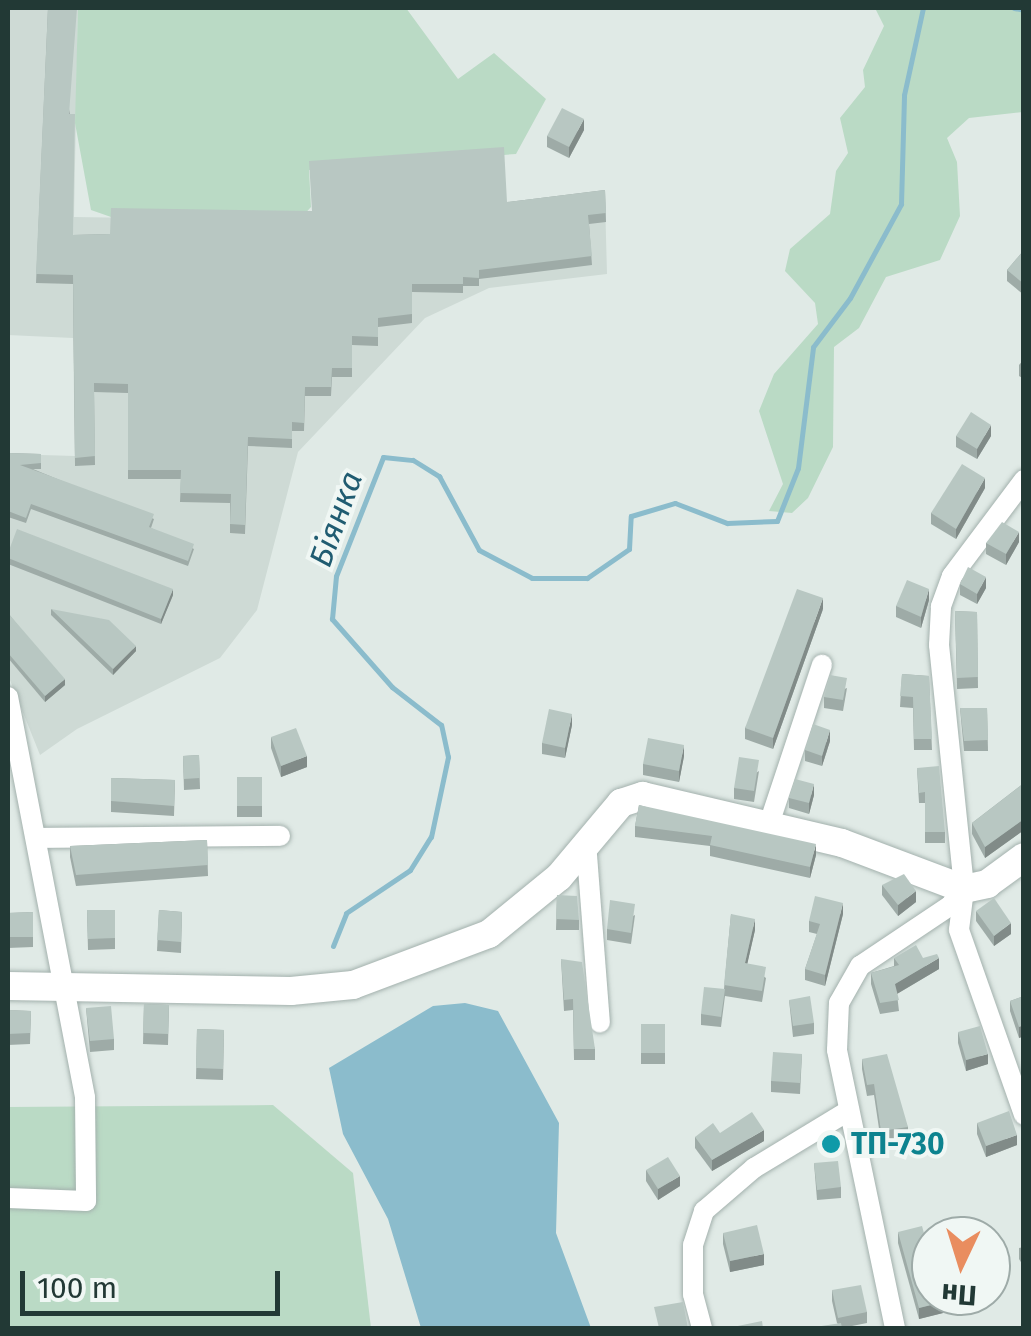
<!DOCTYPE html>
<meta charset="utf-8">
<style>
body{margin:0}
#map{position:relative;width:1031px;height:1336px;overflow:hidden;background:#e0eae6;font-family:"Fira Sans",sans-serif}
div>[style]{position:absolute}
[style*='--x']{left:calc(var(--x)*1px);top:calc(var(--y)*1px);width:calc(var(--w)*1px);rotate:calc(var(--a)*1deg)}
.built>*{inset:0;background:#cedad5}
.green>*{inset:0;background:#badac5}
.water>*{inset:0;background:#8bbccc}
.stream>*{height:5px;margin:-2.5px;padding:0 2.5px;transform-origin:2.5px;border-radius:2.5px;background:#8bbccc}
.roads{filter:drop-shadow(0 0 2px #a3b1ad) drop-shadow(0 0 2px #a3b1ad)}
.street>*{height:20px;margin:-10px;padding:0 10px;transform-origin:10px;border-radius:10px;background:#fff}
.secondary>*{height:28px;margin:-14px;padding:0 14px;transform-origin:14px;border-radius:14px;background:#fff}
.wall>*{inset:0;background:#9eaba7}
.shaded-wall>*{inset:0;background:#818b88}
.building>*{inset:0;background:#b8c7c2}
.dots>*{width:28px;height:28px;translate:-50% -50%;box-sizing:border-box;border:5px solid #f0f7f4;border-radius:50%}
span{translate:-50% -50%;white-space:nowrap;text-align:center;line-height:1.15;-webkit-text-stroke:8px #f0f7f4;paint-order:stroke}
.culture-label{font-size:30px;color:#0d838f;font-weight:700}
.left{translate:0 -50%;text-align:left}
.water-label{font-size:32px;color:#205c71;font-style:italic}
.frame{position:absolute;inset:0;border:10px solid #223935;pointer-events:none}
.north{position:absolute;left:911px;top:1216px;width:100px;height:100px;box-sizing:border-box;background:#f0f7f4;border:2px solid #9eaba8;border-radius:50%;rotate:184deg;font-size:28px;font-weight:700;line-height:40px;text-align:center;color:#223935}
.north::after{content:'';display:block;margin:auto;width:35px;height:45px;background:#e98d5f;clip-path:polygon(50% 0,100% 100%,50% 72%,0 100%)}
.scale{position:absolute;left:20px;top:1271px;width:260px;height:45px;box-sizing:border-box;border:5px solid #223935;border-top:0;padding-left:12px;font-size:30px;line-height:35px;white-space:nowrap;color:#223935;-webkit-text-stroke:8px #f0f7f4;paint-order:stroke}
</style>
<div id="map">
<div class="built">
<div style="clip-path:polygon(8px 8px,78px 8px,74px 217px,414px 222px,605px 199px,607px 274px,489px 288px,425px 318px,298px 452px,257px 610px,220px 658px,77px 729px,40px 755px,8px 675px,8px 454px,75px 456px,73px 338px,8px 335px)"></div>
</div>
<div class="green">
<div style="clip-path:polygon(78px 8px,406px 8px,458px 79px,494px 53px,546px 99px,516px 154px,309px 170px,311px 207px,299px 220px,111px 217px,91px 210px,75px 123px)"></div>
<div style="clip-path:polygon(875px 8px,1023px 8px,1023px 112px,969px 118px,947px 138px,957px 162px,960px 216px,940px 260px,886px 277px,859px 328px,834px 347px,833px 447px,808px 498px,792px 513px,769px 511px,783px 484px,759px 411px,774px 374px,818px 324px,815px 303px,785px 271px,790px 249px,830px 214px,836px 171px,848px 153px,840px 118px,865px 87px,863px 70px,884px 26px)"></div>
<div style="clip-path:polygon(273px 1105px,353px 1173px,371px 1328px,8px 1328px,8px 1107px)"></div>
</div>
<div class="water">
<div style="clip-path:polygon(465px 1003px,498px 1011px,559px 1123px,556px 1233px,591px 1328px,421px 1328px,388px 1219px,343px 1134px,329px 1068px,433px 1006px)"></div>
</div>
<div class="stream">
<div style="--x:1014;--y:8;--w:10;--a:11"></div>
<div style="--x:333;--y:946;--w:35;--a:-68"></div>
<div style="--x:346;--y:913;--w:77;--a:-33.9"></div>
<div style="--x:410;--y:870;--w:39;--a:-58"></div>
<div style="--x:431;--y:837;--w:82;--a:-78"></div>
<div style="--x:448;--y:757;--w:33;--a:-102"></div>
<div style="--x:441;--y:725;--w:62;--a:-142.2"></div>
<div style="--x:392;--y:687;--w:91;--a:-131.4"></div>
<div style="--x:332;--y:619;--w:43;--a:-84.7"></div>
<div style="--x:336;--y:576;--w:128;--a:-68.4"></div>
<div style="--x:383;--y:457;--w:30;--a:6"></div>
<div style="--x:413;--y:460;--w:31;--a:32"></div>
<div style="--x:439;--y:476;--w:84;--a:61.6"></div>
<div style="--x:479;--y:550;--w:60;--a:27.8"></div>
<div style="--x:532;--y:578;--w:55;--a:0"></div>
<div style="--x:587;--y:578;--w:51;--a:-34.6"></div>
<div style="--x:629;--y:549;--w:33;--a:-87"></div>
<div style="--x:631;--y:516;--w:46;--a:-16.5"></div>
<div style="--x:675;--y:503;--w:56;--a:21"></div>
<div style="--x:727;--y:523;--w:50;--a:-2.3"></div>
<div style="--x:777;--y:521;--w:57;--a:-68.4"></div>
<div style="--x:798;--y:468;--w:122;--a:-82.9"></div>
<div style="--x:813;--y:347;--w:61;--a:-52.9"></div>
<div style="--x:850;--y:298;--w:107;--a:-61.5"></div>
<div style="--x:901;--y:204;--w:109;--a:-88.4"></div>
<div style="--x:904;--y:95;--w:89;--a:-77.7"></div>
</div>
<div class="roads">
<div class="street">
<div style="--x:1024;--y:480;--w:120;--a:126.9"></div>
<div style="--x:952;--y:576;--w:33;--a:110"></div>
<div style="--x:941;--y:607;--w:38;--a:93"></div>
<div style="--x:939;--y:645;--w:245;--a:84.1"></div>
<div style="--x:964;--y:889;--w:41;--a:97"></div>
<div style="--x:959;--y:930;--w:196;--a:70.6"></div>
<div style="--x:8;--y:697;--w:408;--a:79.1"></div>
<div style="--x:85;--y:1098;--w:103;--a:89.4"></div>
<div style="--x:86;--y:1201;--w:78;--a:-177.8"></div>
<div style="--x:769;--y:824;--w:168;--a:-71.6"></div>
<div style="--x:39;--y:838;--w:241;--a:-0.5"></div>
<div style="--x:586;--y:842;--w:181;--a:85.6"></div>
<div style="--x:702;--y:1328;--w:35;--a:-105"></div>
<div style="--x:693;--y:1294;--w:49;--a:-90"></div>
<div style="--x:693;--y:1245;--w:36;--a:-72"></div>
<div style="--x:704;--y:1211;--w:66;--a:-40.7"></div>
<div style="--x:754;--y:1168;--w:110;--a:-31.2"></div>
<div style="--x:895;--y:1328;--w:284;--a:-101.8"></div>
<div style="--x:837;--y:1050;--w:47;--a:-87.6"></div>
<div style="--x:839;--y:1003;--w:43;--a:-60.4"></div>
<div style="--x:860;--y:966;--w:110;--a:-33.8"></div>
<div style="--x:951;--y:905;--w:19;--a:-54"></div>
</div>
<div class="secondary">
<div style="--x:8;--y:986;--w:283;--a:1"></div>
<div style="--x:291;--y:991;--w:62;--a:-5.5"></div>
<div style="--x:353;--y:985;--w:145;--a:-20.6"></div>
<div style="--x:489;--y:934;--w:90;--a:-39.2"></div>
<div style="--x:559;--y:877;--w:97;--a:-50"></div>
<div style="--x:621;--y:803;--w:23;--a:-18"></div>
<div style="--x:643;--y:796;--w:204;--a:13.3"></div>
<div style="--x:842;--y:843;--w:130;--a:20.7"></div>
<div style="--x:964;--y:889;--w:24;--a:-12"></div>
<div style="--x:987;--y:884;--w:46;--a:-36.1"></div>
</div>
</div>
<div class="wall">
<div style="clip-path:polygon(48px 8px,70px 114px,73px 235px,110px 234px,312px 211px,507px 202px,605px 190px,606px 222px,589px 224px,592px 265px,479px 279px,479px 286px,463px 286px,463px 293px,412px 292px,412px 323px,378px 327px,378px 346px,352px 345px,352px 377px,332px 377px,331px 396px,305px 396px,304px 431px,292px 431px,292px 448px,248px 446px,245px 534px,230px 533px,230px 503px,180px 502px,181px 479px,128px 479px,128px 393px,94px 392px,95px 465px,75px 466px,73px 284px,36px 283px)"></div>
<div style="clip-path:polygon(584px 130px,569px 158px,547px 147px,547px 136px)"></div>
<div style="clip-path:polygon(1024px 250px,1024px 295px,1007px 281px,1007px 270px)"></div>
<div style="clip-path:polygon(1024px 359px,1024px 379px,1019px 376px,1019px 365px)"></div>
<div style="clip-path:polygon(956px 436px,991px 436px,977px 459px,956px 447px)"></div>
<div style="clip-path:polygon(8px 453px,41px 454px,41px 469px,33px 469px,154px 519px,151px 528px,194px 549px,188px 566px,31px 509px,26px 523px,8px 517px)"></div>
<div style="clip-path:polygon(985px 488px,956px 539px,931px 524px,931px 513px)"></div>
<div style="clip-path:polygon(1019px 542px,1006px 565px,986px 554px,986px 543px)"></div>
<div style="clip-path:polygon(8px 553px,173px 595px,161px 624px,8px 564px)"></div>
<div style="clip-path:polygon(960px 584px,986px 588px,977px 604px,960px 595px)"></div>
<div style="clip-path:polygon(929px 600px,921px 628px,896px 617px,896px 606px)"></div>
<div style="clip-path:polygon(51px 609px,136px 651px,113px 675px,51px 615px)"></div>
<div style="clip-path:polygon(823px 609px,773px 749px,745px 739px,745px 728px)"></div>
<div style="clip-path:polygon(955px 611px,977px 612px,978px 688px,957px 689px)"></div>
<div style="clip-path:polygon(8px 613px,65px 685px,45px 702px,8px 658px)"></div>
<div style="clip-path:polygon(902px 674px,929px 676px,932px 750px,914px 750px,913px 708px,900px 707px)"></div>
<div style="clip-path:polygon(847px 688px,843px 711px,824px 708px,824px 697px)"></div>
<div style="clip-path:polygon(960px 708px,987px 708px,988px 751px,964px 751px)"></div>
<div style="clip-path:polygon(572px 725px,565px 758px,542px 754px,542px 743px)"></div>
<div style="clip-path:polygon(271px 737px,307px 767px,281px 777px,271px 748px)"></div>
<div style="clip-path:polygon(830px 741px,822px 766px,805px 761px,805px 750px)"></div>
<div style="clip-path:polygon(199px 755px,200px 789px,184px 790px,183px 756px)"></div>
<div style="clip-path:polygon(684px 756px,679px 782px,643px 775px,643px 764px)"></div>
<div style="clip-path:polygon(917px 768px,945px 832px,945px 843px,925px 843px,925px 803px,919px 803px)"></div>
<div style="clip-path:polygon(759px 771px,754px 802px,734px 799px,734px 788px)"></div>
<div style="clip-path:polygon(237px 777px,262px 777px,262px 817px,237px 817px)"></div>
<div style="clip-path:polygon(111px 778px,175px 780px,174px 816px,111px 812px)"></div>
<div style="clip-path:polygon(1024px 783px,1024px 830px,985px 858px,972px 834px,972px 823px)"></div>
<div style="clip-path:polygon(814px 795px,809px 814px,789px 808px,789px 798px)"></div>
<div style="clip-path:polygon(639px 805px,816px 855px,810px 878px,710px 856px,710px 846px,635px 837px,635px 826px)"></div>
<div style="clip-path:polygon(207px 840px,208px 876px,76px 886px,70px 857px,70px 846px)"></div>
<div style="clip-path:polygon(882px 885px,916px 902px,898px 916px,882px 895px)"></div>
<div style="clip-path:polygon(557px 895px,579px 920px,579px 930px,556px 930px)"></div>
<div style="clip-path:polygon(87px 910px,115px 910px,115px 949px,88px 950px)"></div>
<div style="clip-path:polygon(159px 910px,182px 912px,181px 953px,157px 951px)"></div>
<div style="clip-path:polygon(976px 911px,1011px 934px,994px 946px,976px 921px)"></div>
<div style="clip-path:polygon(33px 912px,33px 947px,8px 948px,8px 913px)"></div>
<div style="clip-path:polygon(731px 914px,755px 930px,747px 964px,766px 978px,762px 1002px,725px 996px,721px 1027px,701px 1025px,701px 1014px,724px 989px)"></div>
<div style="clip-path:polygon(843px 914px,825px 986px,805px 980px,805px 969px,817px 934px,809px 932px,809px 921px)"></div>
<div style="clip-path:polygon(635px 915px,631px 944px,607px 940px,607px 929px)"></div>
<div style="clip-path:polygon(894px 958px,939px 969px,897px 994px,899px 1011px,880px 1014px,871px 984px,871px 973px,894px 966px)"></div>
<div style="clip-path:polygon(561px 959px,595px 1049px,595px 1060px,574px 1060px,573px 1010px,564px 1011px)"></div>
<div style="clip-path:polygon(1024px 996px,1024px 1036px,1019px 1038px,1010px 1011px,1010px 1001px)"></div>
<div style="clip-path:polygon(789px 1000px,814px 1023px,814px 1034px,793px 1037px)"></div>
<div style="clip-path:polygon(144px 1004px,169px 1005px,168px 1045px,143px 1044px)"></div>
<div style="clip-path:polygon(86px 1008px,114px 1039px,114px 1050px,90px 1052px)"></div>
<div style="clip-path:polygon(8px 1010px,31px 1011px,30px 1044px,8px 1045px)"></div>
<div style="clip-path:polygon(641px 1024px,665px 1024px,665px 1064px,641px 1064px)"></div>
<div style="clip-path:polygon(197px 1029px,224px 1030px,223px 1080px,196px 1079px)"></div>
<div style="clip-path:polygon(958px 1032px,988px 1064px,966px 1071px,958px 1043px)"></div>
<div style="clip-path:polygon(802px 1054px,800px 1094px,771px 1092px,771px 1081px)"></div>
<div style="clip-path:polygon(862px 1059px,908px 1127px,908px 1138px,881px 1142px,874px 1095px,867px 1096px,862px 1069px)"></div>
<div style="clip-path:polygon(977px 1123px,1017px 1145px,986px 1157px,977px 1134px)"></div>
<div style="clip-path:polygon(720px 1133px,764px 1141px,712px 1171px,695px 1148px,695px 1137px)"></div>
<div style="clip-path:polygon(814px 1163px,841px 1187px,841px 1198px,817px 1200px)"></div>
<div style="clip-path:polygon(646px 1170px,680px 1186px,658px 1200px,646px 1181px)"></div>
<div style="clip-path:polygon(898px 1232px,943px 1313px,919px 1319px,898px 1243px)"></div>
<div style="clip-path:polygon(723px 1233px,764px 1265px,730px 1272px,723px 1244px)"></div>
<div style="clip-path:polygon(1024px 1247px,1024px 1267px,1019px 1259px,1019px 1248px)"></div>
<div style="clip-path:polygon(832px 1290px,867px 1312px,867px 1323px,842px 1328px,837px 1323px,832px 1301px)"></div>
</div>
<div class="shaded-wall">
<div style="clip-path:polygon(584px 119px,584px 130px,569px 158px,569px 147px)"></div>
<div style="clip-path:polygon(991px 425px,991px 436px,977px 459px,977px 449px)"></div>
<div style="clip-path:polygon(985px 478px,985px 488px,956px 539px,956px 529px)"></div>
<div style="clip-path:polygon(1019px 532px,1019px 542px,1006px 565px,1006px 554px)"></div>
<div style="clip-path:polygon(986px 577px,986px 588px,977px 604px,977px 594px)"></div>
<div style="clip-path:polygon(173px 589px,173px 595px,161px 624px,161px 619px)"></div>
<div style="clip-path:polygon(929px 589px,929px 600px,921px 628px,921px 617px)"></div>
<div style="clip-path:polygon(823px 598px,823px 609px,773px 749px,773px 738px)"></div>
<div style="clip-path:polygon(136px 646px,136px 651px,113px 675px,113px 669px)"></div>
<div style="clip-path:polygon(65px 679px,65px 685px,45px 702px,45px 696px)"></div>
<div style="clip-path:polygon(572px 714px,572px 725px,565px 758px,565px 748px)"></div>
<div style="clip-path:polygon(830px 730px,830px 741px,822px 766px,822px 756px)"></div>
<div style="clip-path:polygon(684px 745px,684px 756px,679px 782px,679px 771px)"></div>
<div style="clip-path:polygon(307px 756px,307px 767px,281px 777px,281px 766px)"></div>
<div style="clip-path:polygon(814px 784px,814px 795px,809px 814px,809px 803px)"></div>
<div style="clip-path:polygon(1024px 819px,1024px 830px,985px 858px,985px 847px)"></div>
<div style="clip-path:polygon(816px 844px,816px 855px,810px 878px,810px 867px)"></div>
<div style="clip-path:polygon(916px 891px,916px 902px,898px 916px,898px 905px)"></div>
<div style="clip-path:polygon(843px 903px,843px 914px,825px 986px,825px 975px)"></div>
<div style="clip-path:polygon(755px 919px,755px 930px,745px 974px,745px 963px)"></div>
<div style="clip-path:polygon(1011px 923px,1011px 934px,994px 946px,994px 936px)"></div>
<div style="clip-path:polygon(939px 958px,939px 969px,895px 995px,895px 984px)"></div>
<div style="clip-path:polygon(1024px 1025px,1024px 1036px,1019px 1038px,1019px 1027px)"></div>
<div style="clip-path:polygon(988px 1054px,988px 1064px,966px 1071px,966px 1060px)"></div>
<div style="clip-path:polygon(764px 1130px,764px 1141px,712px 1171px,712px 1160px)"></div>
<div style="clip-path:polygon(1017px 1135px,1017px 1145px,986px 1157px,986px 1146px)"></div>
<div style="clip-path:polygon(680px 1176px,680px 1186px,658px 1200px,658px 1189px)"></div>
<div style="clip-path:polygon(764px 1254px,764px 1265px,730px 1272px,730px 1261px)"></div>
<div style="clip-path:polygon(943px 1302px,943px 1313px,919px 1319px,919px 1308px)"></div>
</div>
<div class="building">
<div style="clip-path:polygon(48px 8px,77px 8px,69px 114px,75px 114px,73px 235px,110px 234px,111px 208px,312px 211px,309px 161px,504px 147px,507px 202px,605px 190px,606px 213px,588px 215px,592px 256px,479px 270px,479px 278px,463px 277px,463px 284px,412px 284px,412px 314px,378px 318px,378px 337px,352px 336px,352px 368px,332px 368px,331px 387px,305px 387px,304px 423px,292px 422px,292px 439px,248px 437px,245px 525px,230px 524px,231px 494px,180px 493px,181px 470px,128px 470px,128px 384px,94px 383px,95px 456px,75px 458px,73px 275px,36px 274px)"></div>
<div style="clip-path:polygon(562px 108px,584px 119px,569px 147px,547px 136px)"></div>
<div style="clip-path:polygon(1024px 250px,1024px 284px,1007px 270px)"></div>
<div style="clip-path:polygon(8px 286px,10px 286px,8px 319px)"></div>
<div style="clip-path:polygon(971px 412px,991px 425px,977px 449px,956px 436px)"></div>
<div style="clip-path:polygon(8px 453px,41px 454px,41px 463px,20px 465px,154px 514px,149px 527px,194px 544px,188px 561px,31px 504px,26px 518px,8px 511px)"></div>
<div style="clip-path:polygon(962px 464px,985px 478px,956px 529px,931px 513px)"></div>
<div style="clip-path:polygon(1002px 522px,1019px 532px,1006px 554px,986px 543px)"></div>
<div style="clip-path:polygon(17px 529px,173px 589px,161px 619px,8px 558px,8px 553px)"></div>
<div style="clip-path:polygon(968px 567px,986px 577px,977px 594px,960px 584px)"></div>
<div style="clip-path:polygon(907px 580px,929px 589px,921px 617px,896px 606px)"></div>
<div style="clip-path:polygon(797px 589px,823px 598px,773px 738px,745px 728px)"></div>
<div style="clip-path:polygon(51px 609px,109px 620px,136px 646px,113px 669px)"></div>
<div style="clip-path:polygon(955px 611px,977px 612px,978px 677px,957px 678px)"></div>
<div style="clip-path:polygon(8px 613px,65px 679px,45px 696px,8px 653px)"></div>
<div style="clip-path:polygon(902px 674px,929px 676px,932px 739px,914px 739px,913px 697px,900px 696px)"></div>
<div style="clip-path:polygon(830px 675px,847px 678px,843px 700px,824px 697px)"></div>
<div style="clip-path:polygon(960px 708px,987px 708px,988px 740px,964px 741px)"></div>
<div style="clip-path:polygon(549px 709px,572px 714px,565px 748px,542px 743px)"></div>
<div style="clip-path:polygon(813px 724px,830px 730px,822px 756px,805px 750px)"></div>
<div style="clip-path:polygon(296px 728px,307px 756px,281px 766px,271px 737px)"></div>
<div style="clip-path:polygon(648px 738px,684px 745px,679px 771px,643px 764px)"></div>
<div style="clip-path:polygon(199px 755px,200px 778px,184px 779px,183px 756px)"></div>
<div style="clip-path:polygon(739px 757px,759px 760px,754px 791px,734px 788px)"></div>
<div style="clip-path:polygon(939px 766px,945px 832px,925px 832px,925px 792px,919px 793px,917px 768px)"></div>
<div style="clip-path:polygon(237px 777px,262px 777px,262px 806px,237px 806px)"></div>
<div style="clip-path:polygon(111px 778px,175px 780px,174px 806px,111px 801px)"></div>
<div style="clip-path:polygon(795px 779px,814px 784px,809px 803px,789px 798px)"></div>
<div style="clip-path:polygon(1024px 783px,1024px 819px,985px 847px,972px 823px)"></div>
<div style="clip-path:polygon(639px 805px,816px 844px,810px 867px,710px 845px,712px 836px,635px 826px)"></div>
<div style="clip-path:polygon(207px 840px,208px 865px,76px 875px,70px 846px)"></div>
<div style="clip-path:polygon(904px 874px,916px 891px,898px 905px,882px 885px)"></div>
<div style="clip-path:polygon(557px 895px,577px 896px,579px 920px,556px 919px)"></div>
<div style="clip-path:polygon(815px 896px,843px 903px,825px 975px,805px 969px,820px 924px,809px 921px)"></div>
<div style="clip-path:polygon(994px 898px,1011px 923px,994px 936px,976px 911px)"></div>
<div style="clip-path:polygon(610px 900px,635px 904px,631px 933px,607px 929px)"></div>
<div style="clip-path:polygon(87px 910px,115px 910px,115px 938px,88px 939px)"></div>
<div style="clip-path:polygon(159px 910px,182px 912px,181px 942px,157px 940px)"></div>
<div style="clip-path:polygon(33px 912px,33px 937px,8px 937px,8px 913px)"></div>
<div style="clip-path:polygon(731px 914px,755px 919px,745px 963px,766px 967px,762px 991px,724px 985px)"></div>
<div style="clip-path:polygon(916px 945px,923px 958px,937px 954px,939px 958px,895px 984px,899px 1000px,880px 1003px,871px 973px,899px 965px,894px 958px)"></div>
<div style="clip-path:polygon(561px 959px,582px 962px,595px 1049px,574px 1049px,573px 999px,564px 1000px)"></div>
<div style="clip-path:polygon(704px 987px,725px 989px,721px 1017px,701px 1014px)"></div>
<div style="clip-path:polygon(810px 996px,814px 1023px,793px 1026px,789px 1000px)"></div>
<div style="clip-path:polygon(1024px 996px,1024px 1025px,1019px 1027px,1010px 1001px)"></div>
<div style="clip-path:polygon(144px 1004px,169px 1005px,168px 1034px,143px 1033px)"></div>
<div style="clip-path:polygon(111px 1006px,114px 1039px,90px 1041px,86px 1008px)"></div>
<div style="clip-path:polygon(8px 1010px,31px 1011px,30px 1033px,8px 1034px)"></div>
<div style="clip-path:polygon(641px 1024px,665px 1024px,665px 1053px,641px 1053px)"></div>
<div style="clip-path:polygon(980px 1026px,988px 1054px,966px 1060px,958px 1032px)"></div>
<div style="clip-path:polygon(197px 1029px,224px 1030px,223px 1069px,196px 1068px)"></div>
<div style="clip-path:polygon(773px 1052px,802px 1054px,800px 1083px,771px 1081px)"></div>
<div style="clip-path:polygon(887px 1054px,908px 1127px,881px 1131px,874px 1084px,867px 1085px,862px 1059px)"></div>
<div style="clip-path:polygon(1009px 1111px,1017px 1135px,986px 1146px,977px 1123px)"></div>
<div style="clip-path:polygon(752px 1112px,764px 1130px,712px 1160px,695px 1137px,713px 1123px,720px 1133px)"></div>
<div style="clip-path:polygon(668px 1157px,680px 1176px,658px 1189px,646px 1170px)"></div>
<div style="clip-path:polygon(838px 1161px,841px 1187px,817px 1190px,814px 1163px)"></div>
<div style="clip-path:polygon(757px 1225px,764px 1254px,730px 1261px,723px 1233px)"></div>
<div style="clip-path:polygon(922px 1226px,931px 1259px,931px 1296px,941px 1296px,943px 1302px,919px 1308px,898px 1232px)"></div>
<div style="clip-path:polygon(861px 1285px,867px 1312px,838px 1318px,832px 1290px)"></div>
<div style="clip-path:polygon(683px 1302px,688px 1328px,659px 1328px,654px 1307px)"></div>
<div style="clip-path:polygon(762px 1321px,763px 1328px,728px 1328px)"></div>
<div style="clip-path:polygon(841px 1323px,842px 1328px,815px 1328px,815px 1327px)"></div>
</div>
<div class="dots">
<div style="left:831px;top:1144px;background:#0f9aa8"></div>
</div>
<div class="culture-label">
<span class="left" style="left:851px;top:1144px">ТП-730</span>
</div>
<div class="water-label">
<span style="left:336px;top:519px;rotate:-70deg">Біянка</span>
</div>
<div class="frame"></div>
<div class="north">Пн</div>
<div class="scale">100 m</div>
</div>
